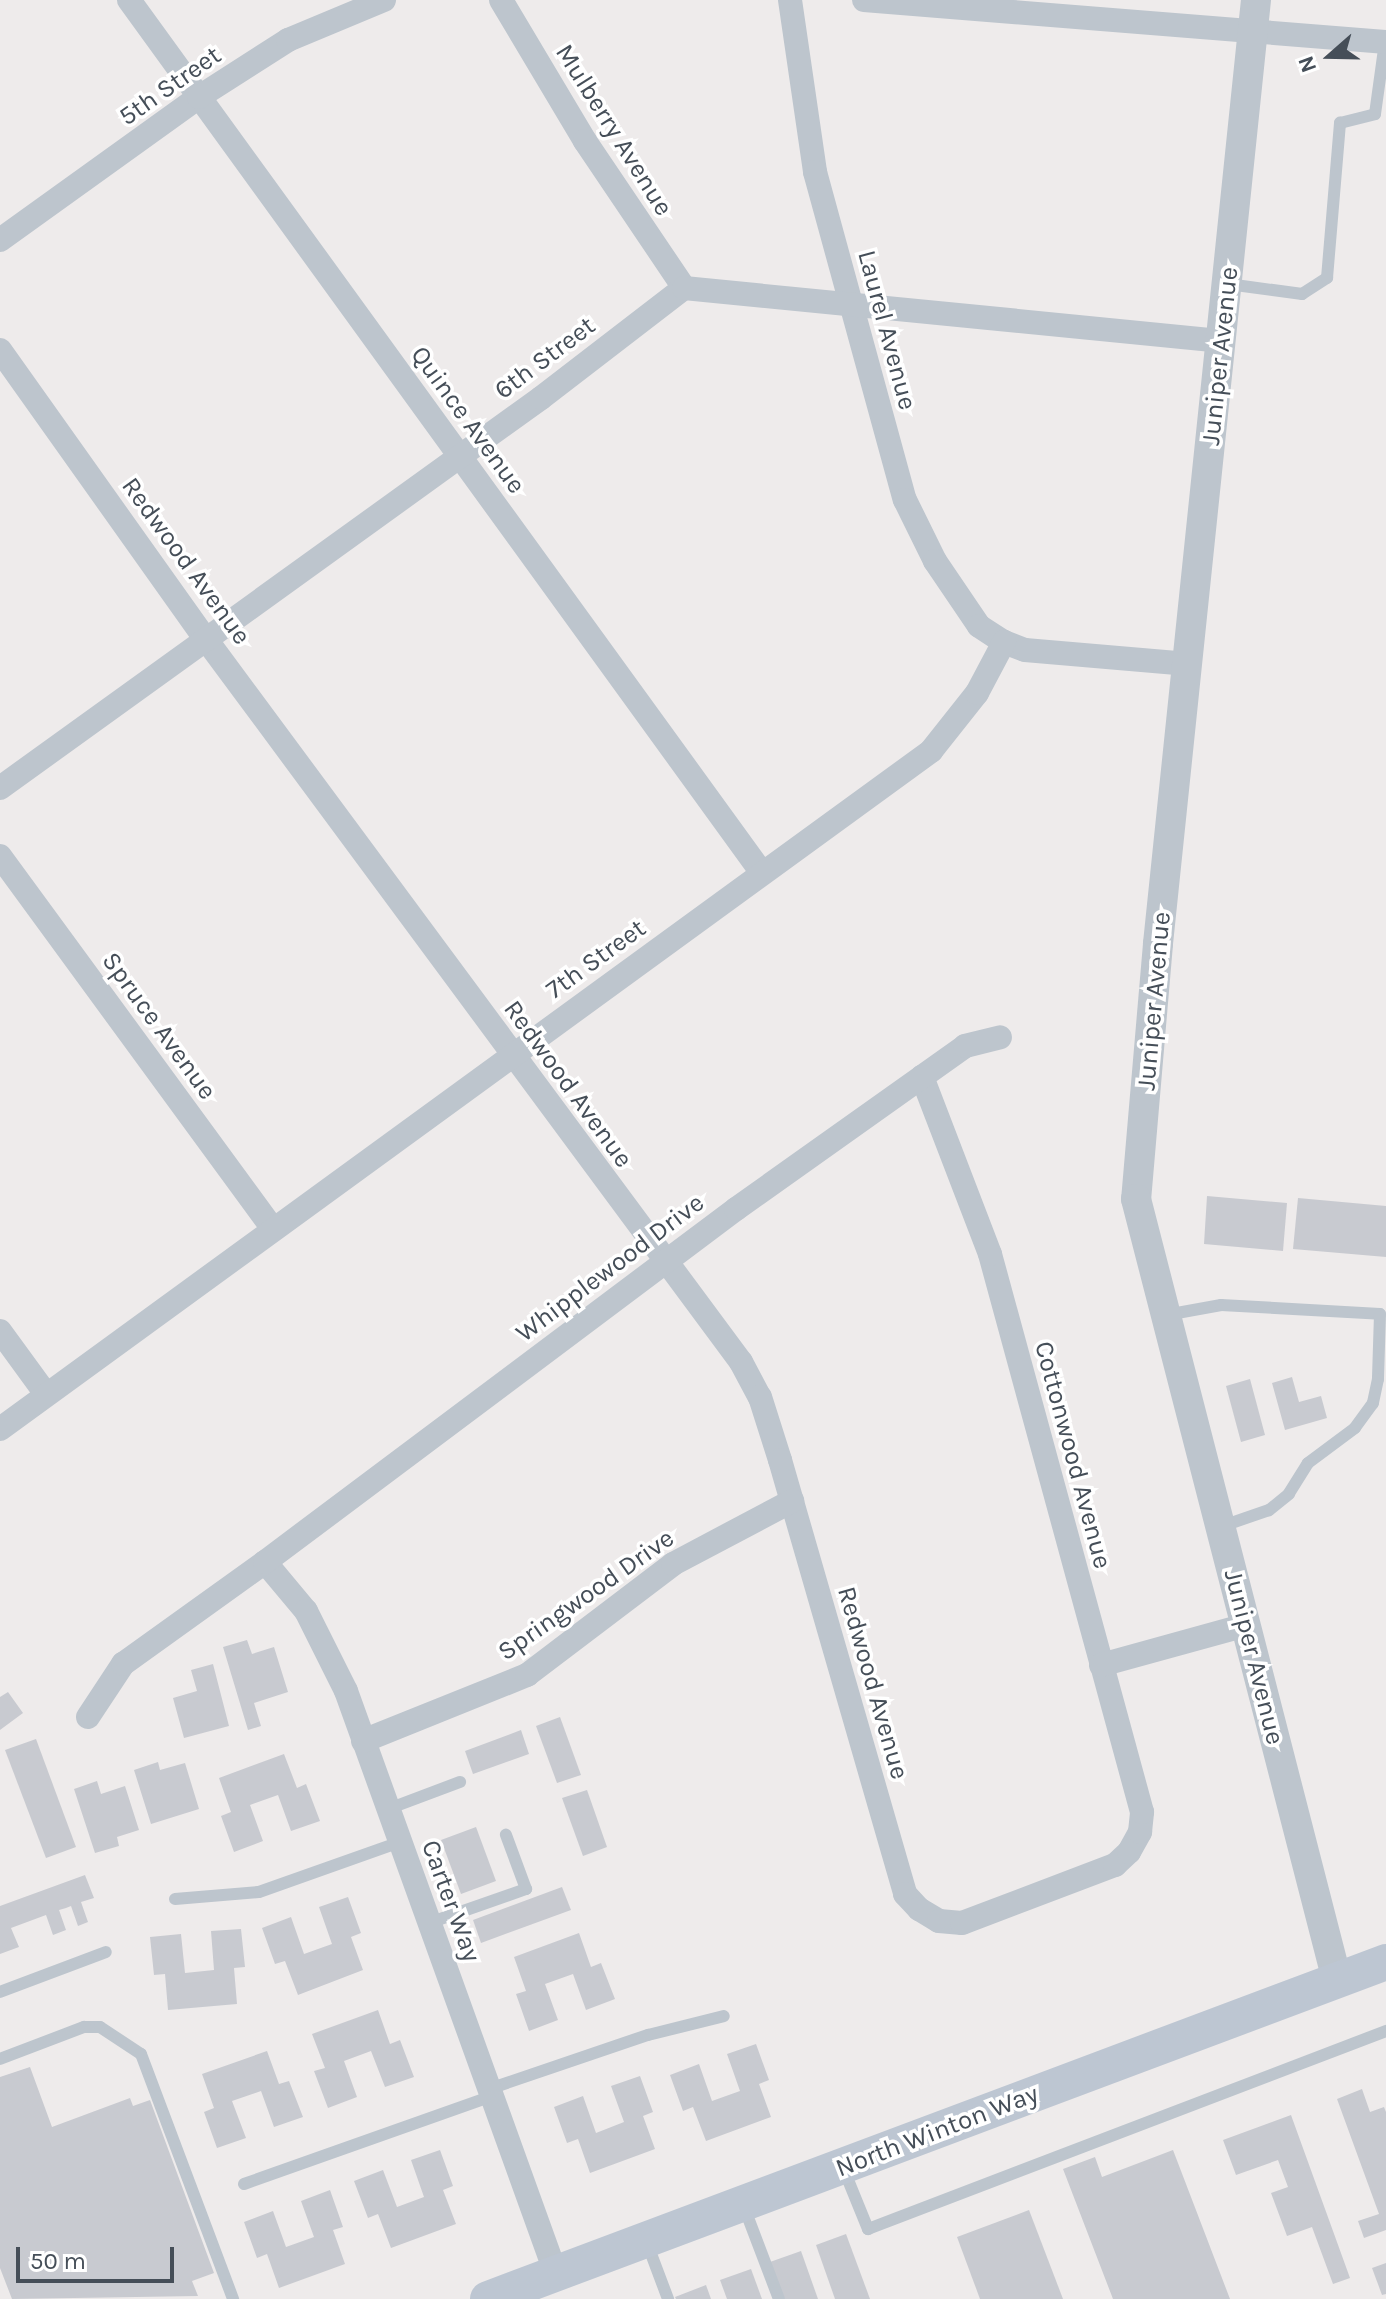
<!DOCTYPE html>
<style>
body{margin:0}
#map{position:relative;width:1386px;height:2299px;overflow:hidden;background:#eeebeb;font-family:Karla,sans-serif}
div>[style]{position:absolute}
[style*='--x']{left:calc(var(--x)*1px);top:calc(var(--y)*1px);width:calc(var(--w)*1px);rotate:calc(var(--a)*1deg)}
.building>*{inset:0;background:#c8cad0}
.service>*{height:12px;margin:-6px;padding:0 6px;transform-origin:6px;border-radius:6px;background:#bdc5cd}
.minor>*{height:24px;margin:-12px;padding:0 12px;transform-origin:12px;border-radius:12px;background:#bdc5cd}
.tertiary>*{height:30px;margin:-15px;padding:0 15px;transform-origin:15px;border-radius:15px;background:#bdc5cd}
.secondary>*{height:36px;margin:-18px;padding:0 18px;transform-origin:18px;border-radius:18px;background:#bdc6d2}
span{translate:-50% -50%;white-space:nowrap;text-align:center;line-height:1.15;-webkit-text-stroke:7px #fff;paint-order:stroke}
.street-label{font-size:26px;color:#454e58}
.north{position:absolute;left:1290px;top:16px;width:80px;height:80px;-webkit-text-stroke:6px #fff;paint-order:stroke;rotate:250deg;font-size:22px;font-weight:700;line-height:32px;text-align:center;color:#454e58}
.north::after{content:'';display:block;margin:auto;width:28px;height:36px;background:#454e58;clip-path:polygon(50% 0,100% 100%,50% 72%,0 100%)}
.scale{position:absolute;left:16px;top:2247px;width:158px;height:36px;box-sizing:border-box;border:4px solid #454e58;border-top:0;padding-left:10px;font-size:24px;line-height:28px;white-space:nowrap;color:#454e58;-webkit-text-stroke:6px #fff;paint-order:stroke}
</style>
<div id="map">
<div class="building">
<div style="clip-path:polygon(1207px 1196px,1287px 1203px,1283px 1251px,1204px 1244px)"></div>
<div style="clip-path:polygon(1298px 1198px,1386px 1206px,1386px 1257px,1293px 1249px)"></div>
<div style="clip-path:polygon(1292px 1377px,1299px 1402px,1321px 1396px,1327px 1418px,1285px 1430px,1272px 1383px)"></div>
<div style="clip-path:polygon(1250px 1379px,1265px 1435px,1241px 1442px,1226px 1386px)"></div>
<div style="clip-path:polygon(247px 1640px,252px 1654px,274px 1647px,288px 1692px,254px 1703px,261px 1726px,248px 1730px,223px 1647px)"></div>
<div style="clip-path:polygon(213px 1664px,229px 1726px,184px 1738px,173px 1698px,197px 1691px,191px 1670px)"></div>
<div style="clip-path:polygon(8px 1692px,23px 1713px,0 1730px,0 1697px)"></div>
<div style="clip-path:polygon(560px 1717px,581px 1775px,557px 1783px,536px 1726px)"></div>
<div style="clip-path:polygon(521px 1730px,529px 1754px,473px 1774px,465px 1751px)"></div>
<div style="clip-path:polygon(36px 1739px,76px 1847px,46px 1858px,5px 1750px)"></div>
<div style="clip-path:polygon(284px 1754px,297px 1788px,306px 1784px,320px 1821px,291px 1831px,278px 1795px,250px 1805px,263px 1841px,234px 1852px,221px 1816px,231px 1812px,219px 1778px)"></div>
<div style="clip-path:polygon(158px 1762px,160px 1770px,185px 1763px,199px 1809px,151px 1824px,134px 1770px)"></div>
<div style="clip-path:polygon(97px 1781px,101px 1794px,125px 1786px,139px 1830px,117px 1837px,119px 1846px,95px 1853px,74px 1789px)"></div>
<div style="clip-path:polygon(587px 1790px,607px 1847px,583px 1856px,562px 1798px)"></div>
<div style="clip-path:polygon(476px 1827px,496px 1881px,461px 1894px,441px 1840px)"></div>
<div style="clip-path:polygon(85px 1875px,94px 1898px,81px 1902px,88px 1922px,78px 1926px,71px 1906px,66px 1908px,59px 1910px,66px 1930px,53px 1935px,46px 1915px,11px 1928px,19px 1947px,0 1954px,0 1906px)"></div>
<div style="clip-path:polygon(562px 1887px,571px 1910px,481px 1943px,473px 1920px)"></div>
<div style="clip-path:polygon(348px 1897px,361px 1933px,351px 1937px,363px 1970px,298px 1995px,285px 1961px,275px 1964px,262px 1928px,291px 1917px,304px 1954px,332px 1944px,319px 1907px)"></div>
<div style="clip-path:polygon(241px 1929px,245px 1967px,234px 1968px,237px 2004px,168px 2010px,165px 1974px,154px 1975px,150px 1937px,181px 1934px,185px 1973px,214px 1970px,211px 1931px)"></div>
<div style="clip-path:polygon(579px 1933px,591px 1967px,601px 1963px,615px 1999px,586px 2010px,573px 1974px,545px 1984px,558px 2020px,529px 2031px,516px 1994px,526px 1991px,514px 1957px)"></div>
<div style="clip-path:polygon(378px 2010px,390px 2044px,400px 2040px,414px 2077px,385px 2087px,371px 2051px,344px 2061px,357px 2097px,328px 2108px,314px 2071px,325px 2068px,312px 2034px)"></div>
<div style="clip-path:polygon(756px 2044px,769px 2080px,759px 2084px,771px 2117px,706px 2141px,693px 2107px,683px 2111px,670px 2075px,699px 2064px,712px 2101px,740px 2091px,727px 2054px)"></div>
<div style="clip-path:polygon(267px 2051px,279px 2084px,289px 2081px,303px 2117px,274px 2127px,261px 2091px,232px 2101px,246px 2138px,217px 2148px,204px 2112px,214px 2108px,202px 2074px)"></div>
<div style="clip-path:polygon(30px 2067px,52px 2127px,130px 2098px,133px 2106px,150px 2100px,214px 2273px,192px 2281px,198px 2296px,12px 2299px,0 2268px,0 2077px)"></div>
<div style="clip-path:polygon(640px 2076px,653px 2112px,643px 2116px,655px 2149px,590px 2173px,578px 2139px,567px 2143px,554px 2107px,583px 2096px,596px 2133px,624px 2122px,611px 2086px)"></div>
<div style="clip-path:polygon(1362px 2089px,1370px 2112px,1384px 2107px,1386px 2112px,1386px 2230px,1364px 2238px,1358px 2221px,1379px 2214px,1337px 2099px)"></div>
<div style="clip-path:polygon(1291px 2115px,1350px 2278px,1333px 2284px,1312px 2227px,1287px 2236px,1271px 2193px,1288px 2187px,1278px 2160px,1236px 2175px,1223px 2140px)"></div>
<div style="clip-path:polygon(440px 2150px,453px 2186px,443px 2190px,456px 2224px,391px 2248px,378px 2214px,368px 2218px,354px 2181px,383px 2170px,397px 2207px,424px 2197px,411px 2160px)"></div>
<div style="clip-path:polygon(1173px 2150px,1230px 2299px,1113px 2299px,1063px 2169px,1095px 2157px,1102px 2177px)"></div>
<div style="clip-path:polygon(330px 2190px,343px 2227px,333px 2230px,345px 2264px,279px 2288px,267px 2254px,257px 2258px,244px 2222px,273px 2211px,286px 2247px,314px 2237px,301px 2201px)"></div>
<div style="clip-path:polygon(1029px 2210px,1063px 2299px,980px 2299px,957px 2237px)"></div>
<div style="clip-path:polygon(846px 2234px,870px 2299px,835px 2299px,816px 2245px)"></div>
<div style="clip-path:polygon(801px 2251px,818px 2299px,784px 2299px,770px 2262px)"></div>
<div style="clip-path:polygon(1386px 2263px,1386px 2294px,1382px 2295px,1372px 2268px)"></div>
<div style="clip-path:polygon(751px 2269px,762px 2299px,727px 2299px,720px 2280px)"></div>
<div style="clip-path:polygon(706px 2285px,711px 2299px,676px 2299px,675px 2297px)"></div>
</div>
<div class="service">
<div style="--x:1228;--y:284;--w:75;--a:7.7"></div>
<div style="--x:1302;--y:294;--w:30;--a:-33"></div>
<div style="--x:1327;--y:278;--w:156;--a:-85.2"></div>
<div style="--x:1340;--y:123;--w:36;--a:-14"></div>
<div style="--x:1375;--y:114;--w:73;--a:-82.1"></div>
<div style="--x:1166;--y:1315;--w:56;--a:-10.3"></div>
<div style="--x:1221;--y:1305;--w:159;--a:3.2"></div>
<div style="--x:1380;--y:1314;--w:65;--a:91.8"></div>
<div style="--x:1378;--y:1379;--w:25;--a:102"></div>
<div style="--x:1373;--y:1403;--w:31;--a:126"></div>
<div style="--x:1355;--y:1428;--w:59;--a:143.3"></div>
<div style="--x:1308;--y:1463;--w:36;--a:122"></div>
<div style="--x:1289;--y:1494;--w:26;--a:141"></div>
<div style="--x:1269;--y:1510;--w:52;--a:160.9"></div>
<div style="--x:388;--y:1809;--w:77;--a:-20.6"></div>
<div style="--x:175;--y:1899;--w:84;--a:-4.8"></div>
<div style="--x:259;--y:1892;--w:150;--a:-19.5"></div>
<div style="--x:429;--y:1923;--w:103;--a:-19.3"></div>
<div style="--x:526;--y:1889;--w:58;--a:-110.3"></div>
<div style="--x:0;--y:1992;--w:113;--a:-20.7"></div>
<div style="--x:0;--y:2059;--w:90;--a:-20.9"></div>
<div style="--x:84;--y:2027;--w:16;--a:0"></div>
<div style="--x:100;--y:2027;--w:49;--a:33.4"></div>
<div style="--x:141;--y:2054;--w:262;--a:69.4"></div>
<div style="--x:489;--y:2089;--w:168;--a:-18.8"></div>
<div style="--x:648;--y:2035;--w:78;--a:-14"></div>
<div style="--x:844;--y:2170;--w:64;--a:67.9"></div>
<div style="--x:868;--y:2229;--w:555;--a:-20.92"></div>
<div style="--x:244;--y:2184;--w:263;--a:-19.5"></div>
<div style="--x:744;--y:2207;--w:98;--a:69.2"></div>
<div style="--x:647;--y:2243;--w:60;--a:69.4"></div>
</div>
<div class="minor">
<div style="--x:129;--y:0;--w:1078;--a:54.05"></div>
<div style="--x:501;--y:0;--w:164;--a:59.2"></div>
<div style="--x:585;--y:141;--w:177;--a:56"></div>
<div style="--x:790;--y:0;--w:174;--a:81.7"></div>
<div style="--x:815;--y:172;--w:340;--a:74.7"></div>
<div style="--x:905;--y:500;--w:68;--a:63.8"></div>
<div style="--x:935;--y:561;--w:78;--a:55.9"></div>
<div style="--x:979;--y:626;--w:30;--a:33"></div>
<div style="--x:1004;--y:642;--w:22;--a:21"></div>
<div style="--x:1025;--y:650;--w:164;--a:4.9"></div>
<div style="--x:864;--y:0;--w:524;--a:4.6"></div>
<div style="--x:0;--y:240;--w:245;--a:-35.7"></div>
<div style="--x:199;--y:97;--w:106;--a:-32.6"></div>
<div style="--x:288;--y:40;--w:104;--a:-22.6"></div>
<div style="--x:0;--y:350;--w:354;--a:54.6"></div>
<div style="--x:205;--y:638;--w:901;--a:53.49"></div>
<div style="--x:741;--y:1362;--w:40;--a:62"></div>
<div style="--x:760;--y:1397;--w:66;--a:72.4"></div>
<div style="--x:780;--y:1460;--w:452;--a:73.9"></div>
<div style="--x:905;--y:1894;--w:21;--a:47"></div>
<div style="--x:919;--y:1909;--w:23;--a:31"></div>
<div style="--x:939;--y:1921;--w:23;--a:5"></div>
<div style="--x:962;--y:1923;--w:164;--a:-20.8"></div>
<div style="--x:1115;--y:1865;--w:19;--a:-43"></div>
<div style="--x:1129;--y:1852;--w:23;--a:-61"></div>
<div style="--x:1140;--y:1832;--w:20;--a:-84"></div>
<div style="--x:1142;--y:1812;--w:578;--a:-105.24"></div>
<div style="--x:990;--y:1254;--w:190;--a:-111"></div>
<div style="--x:0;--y:788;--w:667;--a:-35.79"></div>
<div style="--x:541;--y:398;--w:180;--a:-37.6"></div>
<div style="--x:684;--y:288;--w:541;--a:5.63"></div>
<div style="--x:0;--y:856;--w:461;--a:53.8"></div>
<div style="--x:0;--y:1331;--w:78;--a:53.9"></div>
<div style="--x:0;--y:1429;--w:1152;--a:-36.06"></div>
<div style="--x:931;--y:751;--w:74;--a:-51.6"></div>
<div style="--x:977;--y:693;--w:58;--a:-62.1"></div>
<div style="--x:265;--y:1562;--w:64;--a:50.1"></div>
<div style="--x:306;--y:1611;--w:89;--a:63.4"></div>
<div style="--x:346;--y:1691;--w:620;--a:70.19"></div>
<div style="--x:1101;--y:1665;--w:150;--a:-15.4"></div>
<div style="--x:88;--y:1717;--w:64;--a:-56.6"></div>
<div style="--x:123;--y:1664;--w:175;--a:-35.7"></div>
<div style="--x:265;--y:1562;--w:589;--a:-36.85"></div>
<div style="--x:736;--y:1209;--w:281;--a:-35.4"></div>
<div style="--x:965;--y:1046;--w:36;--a:-14"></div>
<div style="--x:363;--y:1741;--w:177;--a:-21.9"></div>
<div style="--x:527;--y:1675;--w:183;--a:-37.2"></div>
<div style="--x:673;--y:1564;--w:135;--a:-27.9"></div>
</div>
<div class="tertiary">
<div style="--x:1256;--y:0;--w:949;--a:95.93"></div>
<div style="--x:1158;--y:944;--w:256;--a:94.9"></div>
<div style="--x:1136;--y:1199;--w:806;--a:75.57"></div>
</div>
<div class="secondary">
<div style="--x:488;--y:2299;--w:959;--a:-20.57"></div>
</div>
<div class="street-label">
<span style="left:170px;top:86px;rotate:-35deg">5th Street</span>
<span style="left:614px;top:130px;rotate:58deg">Mulberry Avenue</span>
<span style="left:887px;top:330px;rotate:75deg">Laurel Avenue</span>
<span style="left:1220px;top:356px;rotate:-84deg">Juniper Avenue</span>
<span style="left:545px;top:358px;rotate:-37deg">6th Street</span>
<span style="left:468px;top:420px;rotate:54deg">Quince Avenue</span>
<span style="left:186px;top:561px;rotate:54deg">Redwood Avenue</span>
<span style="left:596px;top:959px;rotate:-36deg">7th Street</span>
<span style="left:1154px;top:1001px;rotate:-85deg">Juniper Avenue</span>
<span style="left:159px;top:1026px;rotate:54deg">Spruce Avenue</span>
<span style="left:568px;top:1084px;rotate:54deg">Redwood Avenue</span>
<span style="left:610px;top:1268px;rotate:-37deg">Whipplewood Drive</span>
<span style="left:1073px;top:1455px;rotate:75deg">Cottonwood Avenue</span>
<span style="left:586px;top:1595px;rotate:-35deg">Springwood Drive</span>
<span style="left:1254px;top:1657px;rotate:76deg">Juniper Avenue</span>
<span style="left:873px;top:1683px;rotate:74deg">Redwood Avenue</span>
<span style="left:451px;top:1901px;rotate:70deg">Carter Way</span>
<span style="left:937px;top:2131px;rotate:-21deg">North Winton Way</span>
</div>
<div class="north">N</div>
<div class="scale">50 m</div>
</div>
